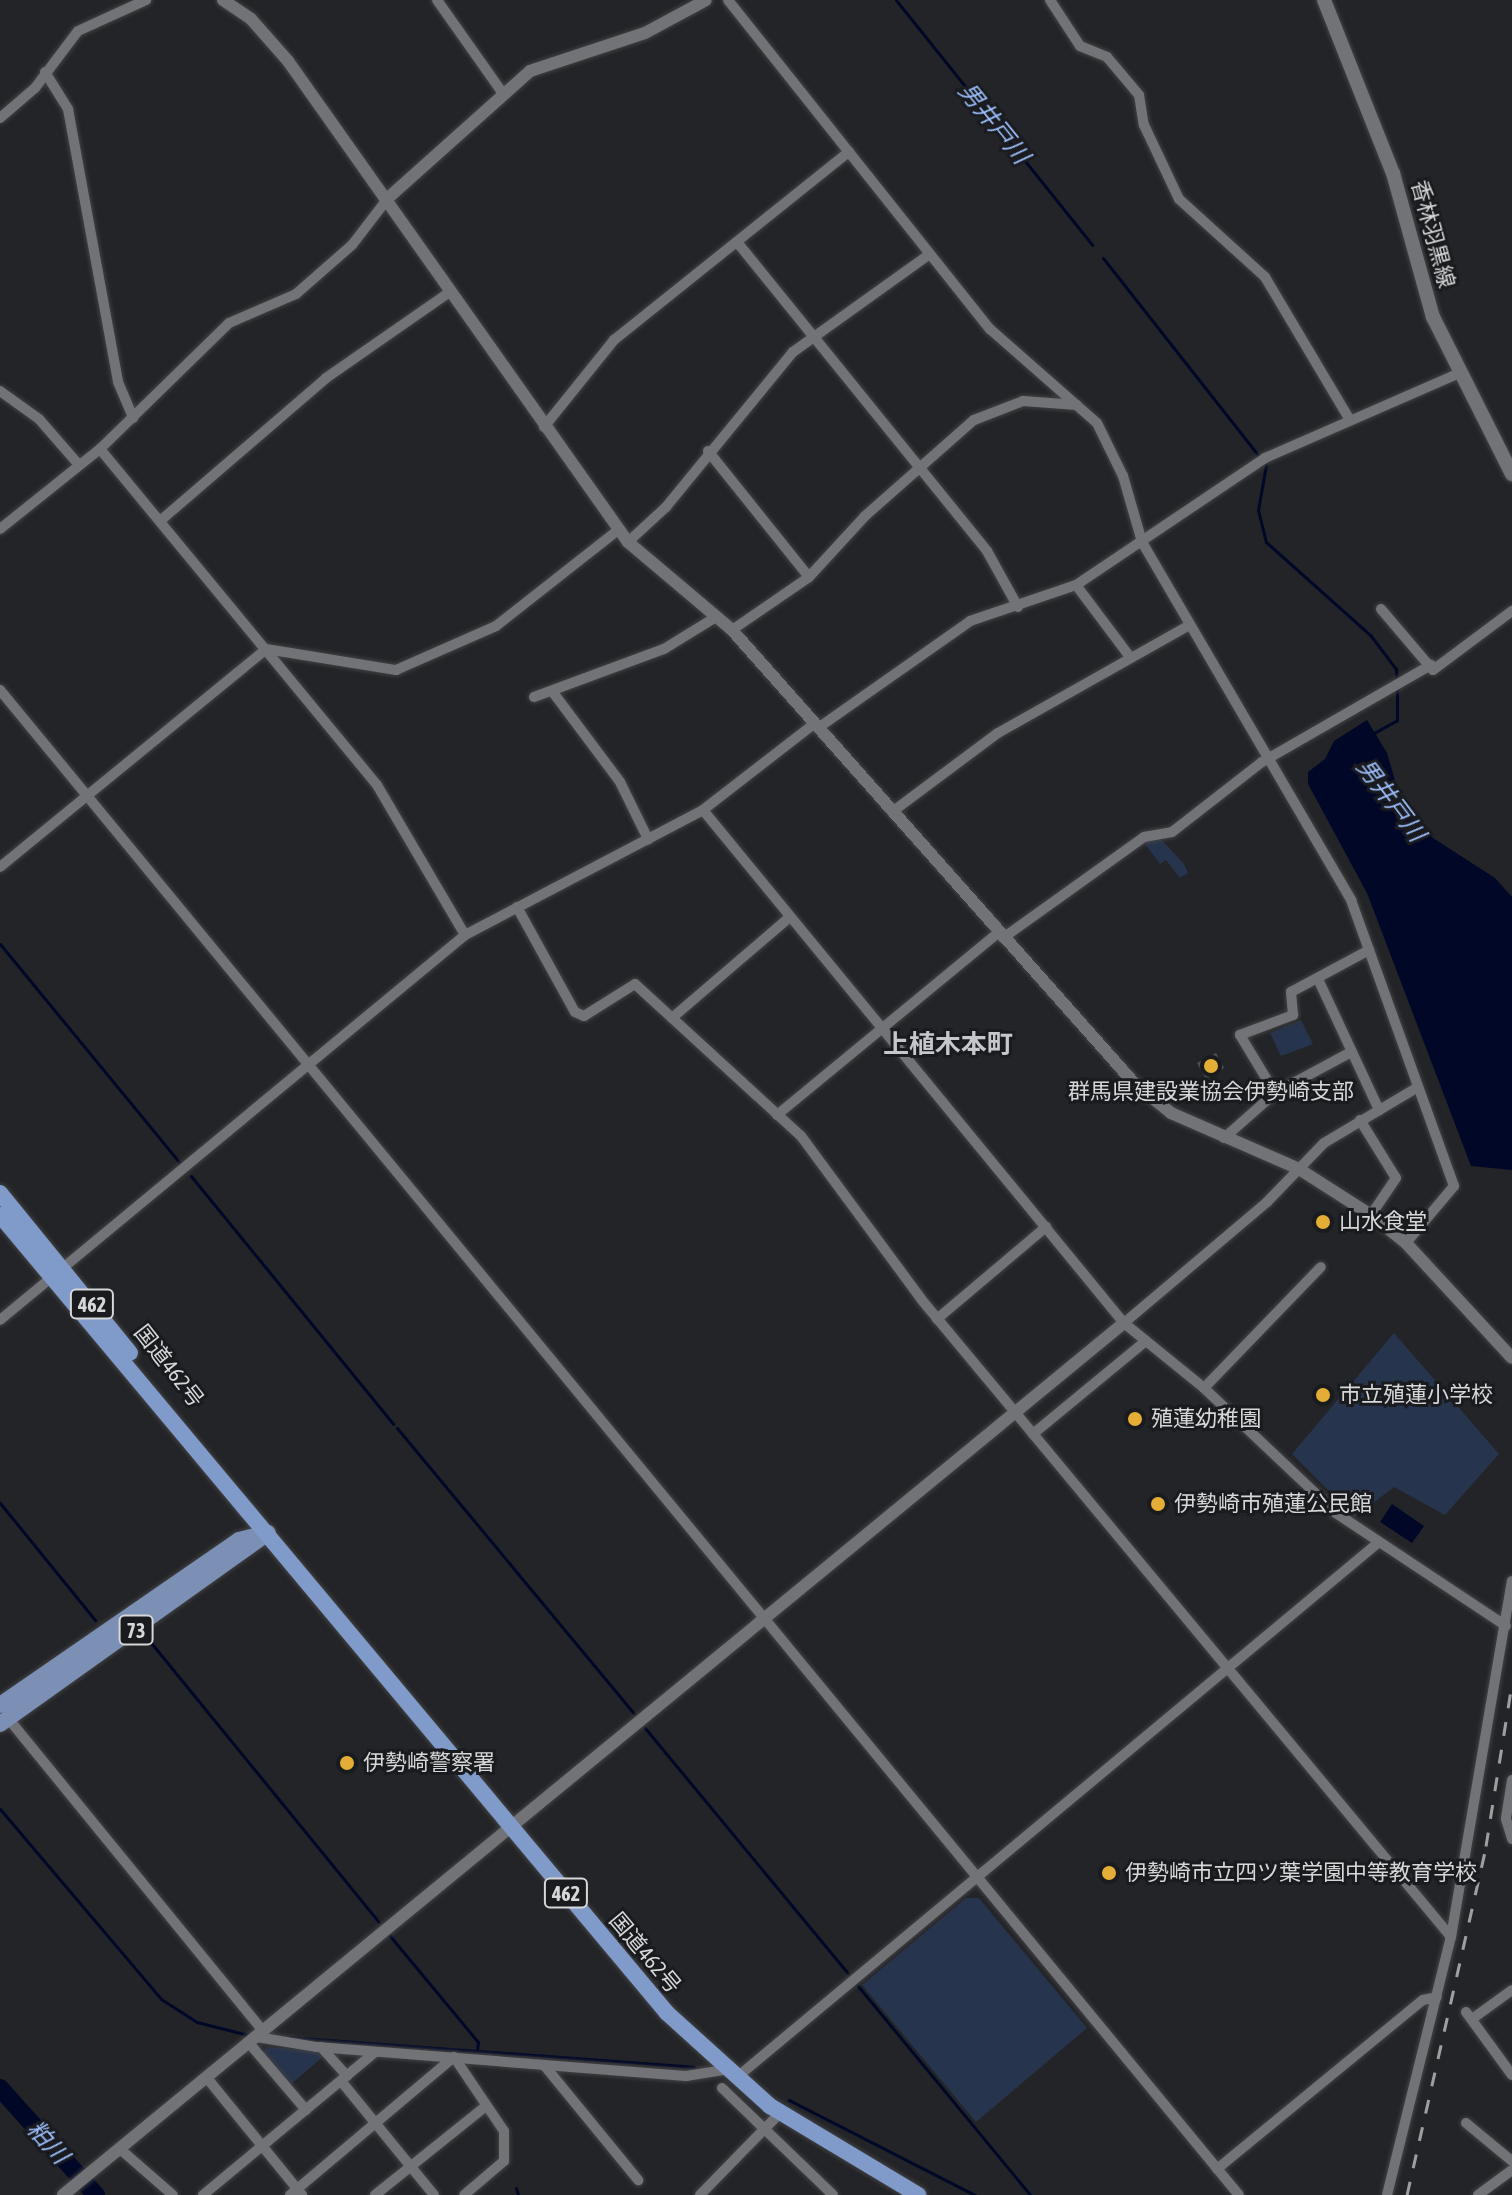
<!DOCTYPE html>
<meta charset="utf-8">
<style>
body{margin:0}
#map{position:relative;width:1512px;height:2195px;overflow:hidden;background:#232427;font-family:"Asap Condensed","Noto Sans JP",sans-serif}
div>[style]{position:absolute}
[style*='--x']{left:calc(var(--x)*1px);top:calc(var(--y)*1px);width:calc(var(--w)*1px);rotate:calc(var(--a)*1deg)}
.green>*{inset:0;background:#27344d}
.water>*{inset:0;background:#010827}
.stream>*{height:3px;margin:-1.5px;padding:0 1.5px;transform-origin:1.5px;border-radius:1.5px;background:#010827}
.river>*{height:18px;margin:-9px;padding:0 9px;transform-origin:9px;border-radius:9px;background:#010827}
.building>*{inset:0;background:#4c4e51}
.roads{filter:drop-shadow(0 0 2px #414244) drop-shadow(0 0 2px #414244)}
.minor>*{height:10px;margin:-5px;padding:0 5px;transform-origin:5px;border-radius:5px;background:#717377}
.tertiary>*{height:12px;margin:-6px;padding:0 6px;transform-origin:6px;border-radius:6px;background:#717377}
.secondary>*{height:14px;margin:-7px;padding:0 7px;transform-origin:7px;border-radius:7px;background:#717377}
.primary>*{height:16px;margin:-8px;padding:0 8px;transform-origin:8px;border-radius:8px;background:#7c90b5}
.trunk>*{height:16px;margin:-8px;padding:0 8px;transform-origin:8px;border-radius:8px;background:#809aca}
.rail>*{height:3px;margin-top:-1.5px;transform-origin:0;background:repeating-linear-gradient(90deg,#9e9fa1 0 14px,transparent 0 28px)}
.dots>*{width:22px;height:22px;translate:-50% -50%;box-sizing:border-box;border:4px solid #191b1e;border-radius:50%}
span{translate:-50% -50%;white-space:nowrap;text-align:center;line-height:1.15;-webkit-text-stroke:6px #191b1e;paint-order:stroke}
.shield-label span{padding:2px 6px;background:#191b1e;border:2px solid;border-radius:6px;-webkit-text-stroke-width:0}
.shield-label{font-size:20px;color:#d6d7d8;font-weight:700}
.street-label{font-size:22px;color:#d6d7d8}
.poi-label{font-size:22px;color:#d6d7d8}
.left{translate:0 -50%;text-align:left}
.water-label{font-size:24px;color:#9dbffd;font-style:italic}
.quarter-label{font-size:26px;color:#c5c7ca;font-weight:700}
</style>
<div id="map">
<div class="green">
<div style="clip-path:polygon(1160px 838px,1184px 864px,1188px 873px,1180px 878px,1166px 860px,1160px 864px,1143px 841px)"></div>
<div style="clip-path:polygon(1301px 1020px,1313px 1044px,1281px 1056px,1270px 1033px)"></div>
<div style="clip-path:polygon(1394px 1333px,1499px 1454px,1445px 1515px,1394px 1487px,1355px 1517px,1292px 1454px)"></div>
<div style="clip-path:polygon(966px 1898px,979px 1898px,1087px 2028px,976px 2122px,862px 1985px)"></div>
<div style="clip-path:polygon(266px 2047px,321px 2051px,325px 2055px,290px 2085px,263px 2054px)"></div>
</div>
<div class="water">
<div style="clip-path:polygon(1367px 720px,1387px 753px,1399px 794px,1433px 838px,1495px 878px,1512px 897px,1512px 1170px,1471px 1166px,1367px 893px,1308px 784px,1308px 772px,1325px 759px,1334px 741px)"></div>
<div style="clip-path:polygon(1392px 1504px,1424px 1526px,1412px 1543px,1380px 1522px)"></div>
</div>
<div class="stream">
<div style="--x:896;--y:0;--w:314;--a:51.3"></div>
<div style="--x:1103;--y:258;--w:251;--a:51.8"></div>
<div style="--x:1266;--y:465;--w:46;--a:100.1"></div>
<div style="--x:1258;--y:510;--w:33;--a:76"></div>
<div style="--x:1266;--y:542;--w:141;--a:41.8"></div>
<div style="--x:1371;--y:636;--w:41;--a:52.9"></div>
<div style="--x:1396;--y:669;--w:13;--a:86"></div>
<div style="--x:1374;--y:733;--w:26;--a:-29"></div>
<div style="--x:1397;--y:720;--w:31;--a:-90"></div>
<div style="--x:0;--y:944;--w:282;--a:50.6"></div>
<div style="--x:191;--y:1176;--w:320;--a:50.8"></div>
<div style="--x:397;--y:1428;--w:371;--a:50.3"></div>
<div style="--x:0;--y:1503;--w:151;--a:50.9"></div>
<div style="--x:148;--y:1639;--w:365;--a:50.8"></div>
<div style="--x:645;--y:1728;--w:318;--a:50.4"></div>
<div style="--x:0;--y:1809;--w:249;--a:49.7"></div>
<div style="--x:161;--y:1999;--w:43;--a:32.6"></div>
<div style="--x:197;--y:2022;--w:53;--a:14.3"></div>
<div style="--x:390;--y:1936;--w:138;--a:50.3"></div>
<div style="--x:478;--y:2042;--w:8;--a:97"></div>
<div style="--x:858;--y:1986;--w:271;--a:50.5"></div>
<div style="--x:289;--y:2037;--w:406;--a:4.2"></div>
<div style="--x:789;--y:2100;--w:209;--a:27.1"></div>
<div style="--x:516;--y:2188;--w:7;--a:74"></div>
</div>
<div class="river">
<div style="--x:0;--y:2088;--w:144;--a:48.1"></div>
</div>
<div class="building">
<div style="clip-path:polygon(1216px 1053px,1224px 1068px,1206px 1079px,1197px 1063px)"></div>
</div>
<div class="roads">
<div class="minor">
<div style="--x:437;--y:0;--w:113;--a:54.8"></div>
<div style="--x:728;--y:0;--w:421;--a:51.5"></div>
<div style="--x:990;--y:329;--w:142;--a:41.3"></div>
<div style="--x:1097;--y:423;--w:59;--a:63.9"></div>
<div style="--x:1123;--y:476;--w:69;--a:73.9"></div>
<div style="--x:1142;--y:542;--w:415;--a:59.7"></div>
<div style="--x:1351;--y:900;--w:304;--a:70.2"></div>
<div style="--x:1454;--y:1186;--w:75;--a:130.1"></div>
<div style="--x:1050;--y:0;--w:55;--a:56.9"></div>
<div style="--x:1080;--y:46;--w:29;--a:22"></div>
<div style="--x:1107;--y:57;--w:50;--a:49.9"></div>
<div style="--x:1139;--y:95;--w:30;--a:81"></div>
<div style="--x:1144;--y:125;--w:82;--a:64.7"></div>
<div style="--x:1179;--y:199;--w:116;--a:42.2"></div>
<div style="--x:1265;--y:277;--w:166;--a:59.3"></div>
<div style="--x:45;--y:72;--w:44;--a:58.1"></div>
<div style="--x:68;--y:109;--w:278;--a:79.6"></div>
<div style="--x:118;--y:382;--w:39;--a:67"></div>
<div style="--x:0;--y:118;--w:46;--a:-40.6"></div>
<div style="--x:35;--y:88;--w:71;--a:-53"></div>
<div style="--x:78;--y:31;--w:75;--a:-24.5"></div>
<div style="--x:737;--y:242;--w:397;--a:51"></div>
<div style="--x:987;--y:551;--w:64;--a:61"></div>
<div style="--x:0;--y:391;--w:48;--a:35.7"></div>
<div style="--x:39;--y:419;--w:61;--a:49"></div>
<div style="--x:544;--y:427;--w:112;--a:-51.2"></div>
<div style="--x:614;--y:340;--w:301;--a:-38.7"></div>
<div style="--x:100;--y:449;--w:435;--a:50.5"></div>
<div style="--x:377;--y:785;--w:174;--a:59.6"></div>
<div style="--x:708;--y:451;--w:161;--a:51.3"></div>
<div style="--x:160;--y:521;--w:219;--a:-40.7"></div>
<div style="--x:326;--y:378;--w:147;--a:-34.8"></div>
<div style="--x:0;--y:529;--w:128;--a:-38.7"></div>
<div style="--x:100;--y:449;--w:180;--a:-44.3"></div>
<div style="--x:229;--y:323;--w:73;--a:-23.4"></div>
<div style="--x:296;--y:294;--w:74;--a:-41.2"></div>
<div style="--x:352;--y:245;--w:59;--a:-52.5"></div>
<div style="--x:628;--y:542;--w:52;--a:-42.6"></div>
<div style="--x:666;--y:507;--w:200;--a:-50.7"></div>
<div style="--x:793;--y:352;--w:168;--a:-35.6"></div>
<div style="--x:1076;--y:585;--w:90;--a:53.1"></div>
<div style="--x:1381;--y:609;--w:80;--a:49.6"></div>
<div style="--x:1433;--y:670;--w:99;--a:-36.8"></div>
<div style="--x:732;--y:630;--w:93;--a:-34.5"></div>
<div style="--x:809;--y:577;--w:83;--a:-47.4"></div>
<div style="--x:865;--y:516;--w:145;--a:-41.4"></div>
<div style="--x:974;--y:420;--w:53;--a:-21.2"></div>
<div style="--x:1023;--y:401;--w:54;--a:4.2"></div>
<div style="--x:0;--y:690;--w:1949;--a:50.54"></div>
<div style="--x:552;--y:691;--w:114;--a:53.2"></div>
<div style="--x:620;--y:782;--w:64;--a:63.8"></div>
<div style="--x:534;--y:697;--w:139;--a:-20.3"></div>
<div style="--x:664;--y:649;--w:61;--a:-31.6"></div>
<div style="--x:818;--y:728;--w:186;--a:-35.1"></div>
<div style="--x:970;--y:621;--w:112;--a:-18.8"></div>
<div style="--x:1076;--y:585;--w:228;--a:-33.9"></div>
<div style="--x:1265;--y:458;--w:213;--a:-23.6"></div>
<div style="--x:703;--y:810;--w:664;--a:50.63"></div>
<div style="--x:1124;--y:1323;--w:103;--a:39.1"></div>
<div style="--x:1204;--y:1388;--w:182;--a:43.4"></div>
<div style="--x:1336;--y:1513;--w:204;--a:33.6"></div>
<div style="--x:892;--y:812;--w:132;--a:-36.7"></div>
<div style="--x:998;--y:733;--w:220;--a:-29.4"></div>
<div style="--x:0;--y:867;--w:344;--a:-39.3"></div>
<div style="--x:266;--y:649;--w:132;--a:9.2"></div>
<div style="--x:396;--y:670;--w:109;--a:-23.7"></div>
<div style="--x:496;--y:626;--w:155;--a:-38.2"></div>
<div style="--x:517;--y:907;--w:120;--a:61.1"></div>
<div style="--x:575;--y:1012;--w:10;--a:24"></div>
<div style="--x:584;--y:1016;--w:60;--a:-32.1"></div>
<div style="--x:635;--y:984;--w:225;--a:42.5"></div>
<div style="--x:801;--y:1136;--w:202;--a:53.6"></div>
<div style="--x:921;--y:1299;--w:829;--a:50.28"></div>
<div style="--x:1003;--y:938;--w:173;--a:-35.6"></div>
<div style="--x:1144;--y:837;--w:28;--a:-10"></div>
<div style="--x:1172;--y:832;--w:114;--a:-37.9"></div>
<div style="--x:1262;--y:762;--w:195;--a:-29.9"></div>
<div style="--x:1318;--y:979;--w:145;--a:65"></div>
<div style="--x:672;--y:1018;--w:155;--a:-40.6"></div>
<div style="--x:1275;--y:1093;--w:68;--a:-121.1"></div>
<div style="--x:1240;--y:1035;--w:57;--a:-20.7"></div>
<div style="--x:1293;--y:1015;--w:23;--a:-95"></div>
<div style="--x:1291;--y:992;--w:89;--a:-28.3"></div>
<div style="--x:777;--y:1115;--w:286;--a:-39.5"></div>
<div style="--x:1360;--y:1120;--w:68;--a:58.2"></div>
<div style="--x:1396;--y:1178;--w:45;--a:124"></div>
<div style="--x:1224;--y:1138;--w:68;--a:-41.4"></div>
<div style="--x:1275;--y:1093;--w:86;--a:-28.3"></div>
<div style="--x:937;--y:1319;--w:143;--a:-40.2"></div>
<div style="--x:0;--y:1320;--w:604;--a:-39.62"></div>
<div style="--x:465;--y:935;--w:269;--a:-27.7"></div>
<div style="--x:703;--y:810;--w:140;--a:-37.8"></div>
<div style="--x:1124;--y:1323;--w:187;--a:-40.2"></div>
<div style="--x:1267;--y:1202;--w:82;--a:-46"></div>
<div style="--x:1324;--y:1143;--w:109;--a:-30.8"></div>
<div style="--x:1204;--y:1388;--w:168;--a:-46"></div>
<div style="--x:1033;--y:1434;--w:146;--a:-39.5"></div>
<div style="--x:7;--y:1717;--w:405;--a:50.8"></div>
<div style="--x:1512;--y:1780;--w:39;--a:99"></div>
<div style="--x:1506;--y:1819;--w:21;--a:73"></div>
<div style="--x:1466;--y:2012;--w:78;--a:53.9"></div>
<div style="--x:1472;--y:2019;--w:49;--a:-35.9"></div>
<div style="--x:257;--y:2037;--w:61;--a:9.5"></div>
<div style="--x:317;--y:2047;--w:370;--a:4.5"></div>
<div style="--x:686;--y:2076;--w:39;--a:-9"></div>
<div style="--x:249;--y:2043;--w:88;--a:49.6"></div>
<div style="--x:321;--y:2047;--w:39;--a:48"></div>
<div style="--x:544;--y:2065;--w:149;--a:50.7"></div>
<div style="--x:207;--y:2078;--w:151;--a:50.9"></div>
<div style="--x:736;--y:2078;--w:836;--a:-39.81"></div>
<div style="--x:341;--y:2081;--w:147;--a:50.8"></div>
<div style="--x:722;--y:2088;--w:154;--a:43.9"></div>
<div style="--x:1466;--y:2123;--w:60;--a:39.6"></div>
<div style="--x:120;--y:2149;--w:70;--a:41"></div>
<div style="--x:1217;--y:2169;--w:266;--a:-39.4"></div>
<div style="--x:1423;--y:2000;--w:14;--a:-12"></div>
<div style="--x:203;--y:2195;--w:224;--a:-39.7"></div>
<div style="--x:290;--y:2195;--w:214;--a:-40.1"></div>
<div style="--x:454;--y:2057;--w:89;--a:56"></div>
<div style="--x:504;--y:2131;--w:30;--a:90"></div>
<div style="--x:504;--y:2161;--w:52;--a:139.6"></div>
<div style="--x:375;--y:2195;--w:142;--a:-38.7"></div>
<div style="--x:700;--y:2195;--w:115;--a:-45.7"></div>
<div style="--x:1387;--y:2195;--w:266;--a:-76.1"></div>
<div style="--x:1451;--y:1937;--w:361;--a:-80.3"></div>
<div style="--x:1478;--y:2195;--w:42;--a:-36.3"></div>
</div>
<div class="tertiary">
<div style="--x:223;--y:0;--w:34;--a:34"></div>
<div style="--x:251;--y:19;--w:56;--a:48.6"></div>
<div style="--x:288;--y:61;--w:589;--a:54.75"></div>
<div style="--x:628;--y:542;--w:136;--a:40.2"></div>
<div style="--x:732;--y:630;--w:606;--a:48.41"></div>
<div style="--x:1134;--y:1083;--w:48;--a:39"></div>
<div style="--x:1171;--y:1113;--w:140;--a:23.6"></div>
<div style="--x:1299;--y:1169;--w:85;--a:32.6"></div>
<div style="--x:1371;--y:1215;--w:45;--a:38.7"></div>
<div style="--x:1406;--y:1243;--w:156;--a:47.3"></div>
<div style="--x:388;--y:198;--w:191;--a:-41.8"></div>
<div style="--x:530;--y:71;--w:121;--a:-18.3"></div>
<div style="--x:645;--y:33;--w:69;--a:-28.4"></div>
<div style="--x:63;--y:2195;--w:1373;--a:-39.42"></div>
</div>
<div class="secondary">
<div style="--x:1324;--y:0;--w:186;--a:68.3"></div>
<div style="--x:1393;--y:173;--w:149;--a:74.5"></div>
<div style="--x:1433;--y:317;--w:176;--a:63.3"></div>
</div>
<div class="primary">
<div style="--x:0;--y:1705;--w:290;--a:-34.6"></div>
<div style="--x:239;--y:1540;--w:29;--a:-14"></div>
<div style="--x:0;--y:1724;--w:329;--a:-35.5"></div>
</div>
<div class="trunk">
<div style="--x:0;--y:1193;--w:206;--a:50.9"></div>
<div style="--x:0;--y:1215;--w:1040;--a:50.11"></div>
<div style="--x:667;--y:2013;--w:139;--a:42.1"></div>
<div style="--x:770;--y:2106;--w:173;--a:31"></div>
</div>
</div>
<div class="rail">
<div style="--x:1407;--y:2195;--w:358;--a:-77.2"></div>
<div style="--x:1486;--y:1846;--w:165;--a:-80.9"></div>
</div>
<div class="dots">
<div style="left:1211px;top:1066px;background:#e4ad35"></div>
<div style="left:1323px;top:1222px;background:#e4ad35"></div>
<div style="left:1323px;top:1395px;background:#e4ad35"></div>
<div style="left:1135px;top:1419px;background:#e4ad35"></div>
<div style="left:1158px;top:1504px;background:#e4ad35"></div>
<div style="left:347px;top:1763px;background:#e4ad35"></div>
<div style="left:1109px;top:1873px;background:#e4ad35"></div>
</div>
<div class="shield-label">
<span style="left:92px;top:1304px">462</span>
<span style="left:136px;top:1630px">73</span>
<span style="left:566px;top:1893px">462</span>
</div>
<div class="street-label">
<span style="left:1433px;top:234px;rotate:75deg">香林羽黒線</span>
<span style="left:169px;top:1366px;rotate:52deg">国道462号</span>
<span style="left:645px;top:1953px;rotate:50deg">国道462号</span>
</div>
<div class="poi-label">
<span style="left:1211px;top:1092px">群馬県建設業協会伊勢崎支部</span>
<span class="left" style="left:1339px;top:1222px">山水食堂</span>
<span class="left" style="left:1339px;top:1395px">市立殖蓮小学校</span>
<span class="left" style="left:1151px;top:1419px">殖蓮幼稚園</span>
<span class="left" style="left:1174px;top:1504px">伊勢崎市殖蓮公民館</span>
<span class="left" style="left:363px;top:1763px">伊勢崎警察署</span>
<span class="left" style="left:1125px;top:1873px">伊勢崎市立四ツ葉学園中等教育学校</span>
</div>
<div class="water-label">
<span style="left:994px;top:123px;rotate:51deg">男井戸川</span>
<span style="left:1391px;top:800px;rotate:53deg">男井戸川</span>
<span style="left:48px;top:2142px;rotate:48deg">粕川</span>
</div>
<div class="quarter-label">
<span style="left:948px;top:1045px">上植木本町</span>
</div>
</div>
